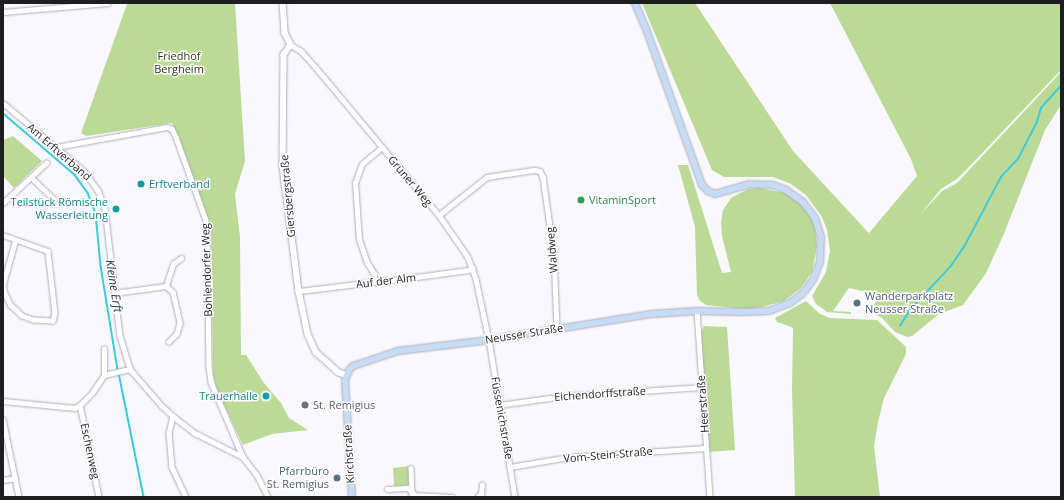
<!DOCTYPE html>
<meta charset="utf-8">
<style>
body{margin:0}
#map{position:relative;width:1064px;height:500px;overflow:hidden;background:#f8f8fe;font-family:"Open Sans",sans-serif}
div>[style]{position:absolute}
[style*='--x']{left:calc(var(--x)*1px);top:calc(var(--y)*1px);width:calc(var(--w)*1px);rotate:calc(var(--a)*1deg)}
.green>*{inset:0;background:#bada96}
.stream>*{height:1.5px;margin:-0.75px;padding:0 0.75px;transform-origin:0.75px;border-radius:0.75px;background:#3fcadb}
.roads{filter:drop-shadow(0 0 1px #aeaeb9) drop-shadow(0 0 1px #aeaeb9)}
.minor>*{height:4.5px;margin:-2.25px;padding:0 2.25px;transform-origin:2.25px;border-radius:2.25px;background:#fff}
.tertiary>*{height:5.5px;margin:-2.75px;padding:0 2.75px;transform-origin:2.75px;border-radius:2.75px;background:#fff}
.secondary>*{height:6px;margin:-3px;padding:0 3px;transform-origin:3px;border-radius:3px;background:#c8dbf4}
.dots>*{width:11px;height:11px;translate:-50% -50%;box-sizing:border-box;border:2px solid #fff;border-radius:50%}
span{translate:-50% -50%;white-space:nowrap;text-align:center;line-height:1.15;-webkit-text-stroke:3px #fff;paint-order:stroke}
.park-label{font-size:11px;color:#293815}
.street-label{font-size:11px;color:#1e1e22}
.culture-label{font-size:11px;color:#0d838f}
.left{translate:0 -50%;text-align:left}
.right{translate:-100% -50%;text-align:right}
.leisure-label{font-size:11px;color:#27864d}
.service-label{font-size:11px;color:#4e5e75}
.worship-label{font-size:11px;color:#5b616d}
.water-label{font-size:12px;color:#1b3236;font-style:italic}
.frame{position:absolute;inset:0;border:4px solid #1e1e22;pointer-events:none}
</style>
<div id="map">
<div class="green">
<div style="clip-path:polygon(235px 3px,245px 161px,235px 194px,240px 237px,241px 355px,246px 355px,264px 383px,281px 403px,289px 418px,308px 430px,272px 434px,243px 445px,217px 390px,213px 373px,211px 226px,172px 123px,86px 136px,81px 133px,127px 4px)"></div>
<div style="clip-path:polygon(642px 3px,695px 3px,793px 151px,877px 242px,869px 233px,917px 176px,911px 159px,830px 3px,1061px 3px,1061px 70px,969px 167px,957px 179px,941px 189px,919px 216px,942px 191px,957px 183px,1061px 72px,1061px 105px,1045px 130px,1003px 236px,986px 273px,963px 305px,939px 314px,912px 336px,907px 337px,895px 332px,882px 318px,871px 312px,879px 295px,849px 288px,833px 311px,851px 312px,851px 314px,827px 312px,816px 304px,812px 296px,826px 272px,830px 251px,827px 230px,822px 217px,806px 195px,791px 184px,773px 177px,724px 177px,712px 170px)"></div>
<div style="clip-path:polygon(13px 136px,42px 161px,14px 188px,3px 176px,3px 140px)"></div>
<div style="clip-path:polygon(678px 165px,688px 165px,722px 273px,731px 272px,722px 236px,721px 222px,723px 210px,731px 198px,748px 189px,760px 188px,785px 193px,798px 201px,808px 212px,815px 225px,817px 246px,812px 272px,801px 288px,784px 301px,762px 307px,746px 309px,706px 305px,700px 301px,697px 295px,695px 227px)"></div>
<div style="clip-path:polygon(806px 301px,820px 314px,830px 318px,877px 320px,906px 347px,906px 354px,884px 398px,878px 422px,874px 446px,880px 497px,795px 497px,792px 390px,793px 331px,793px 328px,786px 325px,777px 322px,775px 318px)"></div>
<div style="clip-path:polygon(704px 326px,727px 327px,735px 450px,708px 452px,701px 333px)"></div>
<div style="clip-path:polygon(409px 466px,409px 485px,394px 487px,393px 468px)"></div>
</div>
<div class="stream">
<div style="--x:3;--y:113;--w:95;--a:40.7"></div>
<div style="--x:75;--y:175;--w:22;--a:54"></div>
<div style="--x:88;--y:193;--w:22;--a:69"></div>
<div style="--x:96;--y:214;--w:52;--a:84.5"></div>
<div style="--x:101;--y:266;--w:105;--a:80.7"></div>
<div style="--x:900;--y:326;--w:19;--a:-58"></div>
<div style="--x:910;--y:310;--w:60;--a:-47"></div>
<div style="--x:951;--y:266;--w:23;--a:-56"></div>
<div style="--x:964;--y:247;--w:79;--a:-62.1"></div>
<div style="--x:1001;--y:177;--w:25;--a:-47"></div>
<div style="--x:1018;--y:159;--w:42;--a:-62.8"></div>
<div style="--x:1037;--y:122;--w:15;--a:-74"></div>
<div style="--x:1041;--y:108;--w:30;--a:-48"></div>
<div style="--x:119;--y:373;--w:126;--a:78.6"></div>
</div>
<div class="roads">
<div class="minor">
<div style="--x:3;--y:12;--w:105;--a:-4.9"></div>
<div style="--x:291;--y:45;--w:12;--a:31"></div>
<div style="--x:301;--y:51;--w:25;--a:48"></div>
<div style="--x:318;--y:70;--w:189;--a:50.2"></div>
<div style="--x:439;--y:215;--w:51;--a:55.4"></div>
<div style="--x:468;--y:257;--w:23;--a:70"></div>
<div style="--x:476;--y:279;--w:62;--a:78"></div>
<div style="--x:489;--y:340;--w:159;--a:80.6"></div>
<div style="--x:3;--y:103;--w:106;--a:40"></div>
<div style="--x:84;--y:171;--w:24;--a:54"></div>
<div style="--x:98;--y:190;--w:20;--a:70"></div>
<div style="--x:105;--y:209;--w:128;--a:83.3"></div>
<div style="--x:120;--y:336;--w:34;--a:73"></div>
<div style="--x:130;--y:369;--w:49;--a:49.1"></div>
<div style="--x:162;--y:406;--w:15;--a:42"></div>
<div style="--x:173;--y:416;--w:28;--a:38"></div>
<div style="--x:195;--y:433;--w:54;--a:26.6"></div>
<div style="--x:243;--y:457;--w:23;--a:52"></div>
<div style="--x:257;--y:475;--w:25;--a:63"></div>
<div style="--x:56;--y:147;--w:113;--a:-10.2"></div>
<div style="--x:167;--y:127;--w:5;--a:22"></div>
<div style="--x:172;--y:129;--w:9;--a:63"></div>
<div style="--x:176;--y:137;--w:91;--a:70.2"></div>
<div style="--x:207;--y:223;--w:144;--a:89.2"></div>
<div style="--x:209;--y:367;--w:15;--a:82"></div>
<div style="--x:211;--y:382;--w:82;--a:66.9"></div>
<div style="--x:31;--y:177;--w:32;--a:44"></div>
<div style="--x:3;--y:203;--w:59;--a:-42.9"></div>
<div style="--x:439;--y:215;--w:61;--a:-38.4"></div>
<div style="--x:487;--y:177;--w:48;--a:-8.5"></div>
<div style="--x:534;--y:170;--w:6;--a:9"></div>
<div style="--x:540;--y:171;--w:7;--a:63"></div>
<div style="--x:543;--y:177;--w:78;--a:81.9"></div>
<div style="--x:554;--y:254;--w:75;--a:87.7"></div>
<div style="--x:3;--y:235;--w:48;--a:19.6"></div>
<div style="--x:48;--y:251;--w:62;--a:83.6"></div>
<div style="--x:55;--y:313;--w:8;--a:104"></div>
<div style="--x:53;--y:321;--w:20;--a:-177"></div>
<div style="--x:33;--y:320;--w:12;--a:-160"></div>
<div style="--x:22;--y:316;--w:16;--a:-137"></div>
<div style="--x:10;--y:305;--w:14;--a:-115"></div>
<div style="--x:4;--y:292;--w:8;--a:-97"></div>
<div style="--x:3;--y:284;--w:45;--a:-74.4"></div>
<div style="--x:374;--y:282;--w:8;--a:-90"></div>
<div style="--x:374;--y:274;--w:13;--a:-122"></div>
<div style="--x:367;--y:263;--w:24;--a:-109"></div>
<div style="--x:359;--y:240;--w:57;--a:-94"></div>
<div style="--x:355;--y:183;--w:20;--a:-70"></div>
<div style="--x:362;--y:164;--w:26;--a:-40"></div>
<div style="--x:166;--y:286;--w:9;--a:41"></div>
<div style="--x:173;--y:292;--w:32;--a:77"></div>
<div style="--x:180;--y:323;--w:11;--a:105"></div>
<div style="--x:177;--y:334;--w:11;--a:135"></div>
<div style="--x:299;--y:291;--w:126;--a:-6.8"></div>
<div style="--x:424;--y:276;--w:44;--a:-7.8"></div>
<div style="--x:468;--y:270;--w:5;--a:-22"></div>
<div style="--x:114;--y:293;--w:52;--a:-7.7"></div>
<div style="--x:166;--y:286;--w:23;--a:-72"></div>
<div style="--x:173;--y:264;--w:10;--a:-37"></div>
<div style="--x:697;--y:311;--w:186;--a:86"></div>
<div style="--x:104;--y:375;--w:26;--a:-90"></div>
<div style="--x:3;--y:401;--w:72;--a:5.6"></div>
<div style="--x:75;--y:408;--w:6;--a:-31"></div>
<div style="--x:80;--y:405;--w:17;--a:-45"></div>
<div style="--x:92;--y:393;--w:22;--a:-56"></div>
<div style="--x:104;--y:375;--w:27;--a:-13"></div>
<div style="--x:80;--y:405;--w:94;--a:78.3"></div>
<div style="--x:499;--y:405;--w:66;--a:-7.9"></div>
<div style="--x:564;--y:396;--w:138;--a:-3.7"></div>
<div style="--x:173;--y:416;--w:17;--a:103"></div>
<div style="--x:169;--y:433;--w:34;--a:85"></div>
<div style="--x:172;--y:467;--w:33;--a:65"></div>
<div style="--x:3;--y:419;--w:80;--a:78.4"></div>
<div style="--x:510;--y:467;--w:60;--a:-9.6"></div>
<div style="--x:569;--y:457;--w:137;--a:-3.8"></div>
<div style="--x:411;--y:468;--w:29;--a:88"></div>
<div style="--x:3;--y:480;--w:12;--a:-9"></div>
<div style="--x:387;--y:489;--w:21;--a:-3"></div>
<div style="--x:408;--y:488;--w:10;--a:45"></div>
<div style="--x:415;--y:495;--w:37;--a:3"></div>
<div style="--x:477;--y:497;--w:5;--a:-37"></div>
<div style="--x:481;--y:494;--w:9;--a:-84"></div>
</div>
<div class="tertiary">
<div style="--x:283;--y:3;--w:30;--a:86"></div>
<div style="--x:285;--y:33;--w:13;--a:63"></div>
<div style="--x:291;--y:45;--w:12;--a:125"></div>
<div style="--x:284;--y:55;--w:111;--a:90.5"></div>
<div style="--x:283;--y:166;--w:126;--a:82.7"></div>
<div style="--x:299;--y:291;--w:44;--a:78.2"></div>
<div style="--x:308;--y:334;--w:20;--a:66"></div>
<div style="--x:316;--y:352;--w:30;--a:42"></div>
<div style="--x:338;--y:372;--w:9;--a:21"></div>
</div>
<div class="secondary">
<div style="--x:352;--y:497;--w:117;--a:-93.4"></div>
<div style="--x:345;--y:380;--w:11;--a:-68"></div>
<div style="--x:349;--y:370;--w:6;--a:-45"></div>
<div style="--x:353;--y:366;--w:47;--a:-18.4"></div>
<div style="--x:398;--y:351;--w:92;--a:-6.9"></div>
<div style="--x:489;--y:340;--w:165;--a:-9.1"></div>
<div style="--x:652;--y:314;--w:45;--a:-3.8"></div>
<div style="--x:697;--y:311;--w:45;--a:1.3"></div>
<div style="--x:742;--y:312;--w:27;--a:-2"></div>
<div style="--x:769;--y:311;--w:22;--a:-21"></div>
<div style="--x:790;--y:303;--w:15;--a:-37"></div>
<div style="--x:802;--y:294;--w:18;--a:-52"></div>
<div style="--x:813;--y:280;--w:19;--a:-69"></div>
<div style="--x:820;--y:262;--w:25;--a:-88"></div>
<div style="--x:821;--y:237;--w:20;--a:-108"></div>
<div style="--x:815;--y:218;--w:20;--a:-127"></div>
<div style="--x:803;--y:202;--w:21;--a:-145"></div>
<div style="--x:786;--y:190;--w:14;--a:-159"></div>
<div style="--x:773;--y:185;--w:23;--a:-178"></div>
<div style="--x:750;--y:184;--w:36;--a:164"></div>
<div style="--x:715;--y:194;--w:8;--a:-157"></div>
<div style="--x:708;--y:191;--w:8;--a:-135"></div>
<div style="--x:702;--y:185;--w:166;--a:-109.7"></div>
<div style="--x:646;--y:29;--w:28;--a:-113"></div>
</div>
</div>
<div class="dots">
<div style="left:141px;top:184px;background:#0f9aa8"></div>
<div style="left:581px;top:200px;background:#2e9e5b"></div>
<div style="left:116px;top:209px;background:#0f9aa8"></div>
<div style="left:857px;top:303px;background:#5c6f8a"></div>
<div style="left:266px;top:396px;background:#0f9aa8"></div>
<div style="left:305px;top:405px;background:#6b7280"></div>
<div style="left:337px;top:478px;background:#5c6f8a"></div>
</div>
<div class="park-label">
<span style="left:179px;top:63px">Friedhof<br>Bergheim</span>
</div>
<div class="street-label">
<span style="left:59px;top:152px;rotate:41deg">Am Erftverband</span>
<span style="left:410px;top:181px;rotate:50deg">Grüner Weg</span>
<span style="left:288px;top:196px;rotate:-95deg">Giersbergstraße</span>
<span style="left:552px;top:250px;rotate:-95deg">Waldweg</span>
<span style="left:207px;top:270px;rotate:-92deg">Bohlendorfer Weg</span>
<span style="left:386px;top:281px;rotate:-7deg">Auf der Alm</span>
<span style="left:524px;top:334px;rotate:-9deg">Neusser Straße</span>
<span style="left:600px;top:394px;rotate:-4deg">Eichendorffstraße</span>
<span style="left:703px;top:404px;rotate:-94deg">Heerstraße</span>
<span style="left:502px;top:418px;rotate:80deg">Füssenichstraße</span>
<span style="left:90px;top:451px;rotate:78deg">Eschenweg</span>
<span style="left:349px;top:454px;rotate:-93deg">Kirchstraße</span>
<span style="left:608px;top:455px;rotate:-5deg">Vom-Stein-Straße</span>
</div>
<div class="culture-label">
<span class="left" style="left:149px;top:184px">Erftverband</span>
<span class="right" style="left:108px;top:209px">Teilstück Römische<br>Wasserleitung</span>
<span class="right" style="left:258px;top:396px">Trauerhalle</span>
</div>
<div class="leisure-label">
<span class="left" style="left:589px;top:200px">VitaminSport</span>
</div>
<div class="service-label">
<span class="left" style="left:865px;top:303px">Wanderparkplatz<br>Neusser Straße</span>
<span class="right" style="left:329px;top:478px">Pfarrbüro<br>St. Remigius</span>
</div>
<div class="worship-label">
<span class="left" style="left:313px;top:405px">St. Remigius</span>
</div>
<div class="water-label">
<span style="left:114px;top:286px;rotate:81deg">Kleine Erft</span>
</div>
<div class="frame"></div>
</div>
